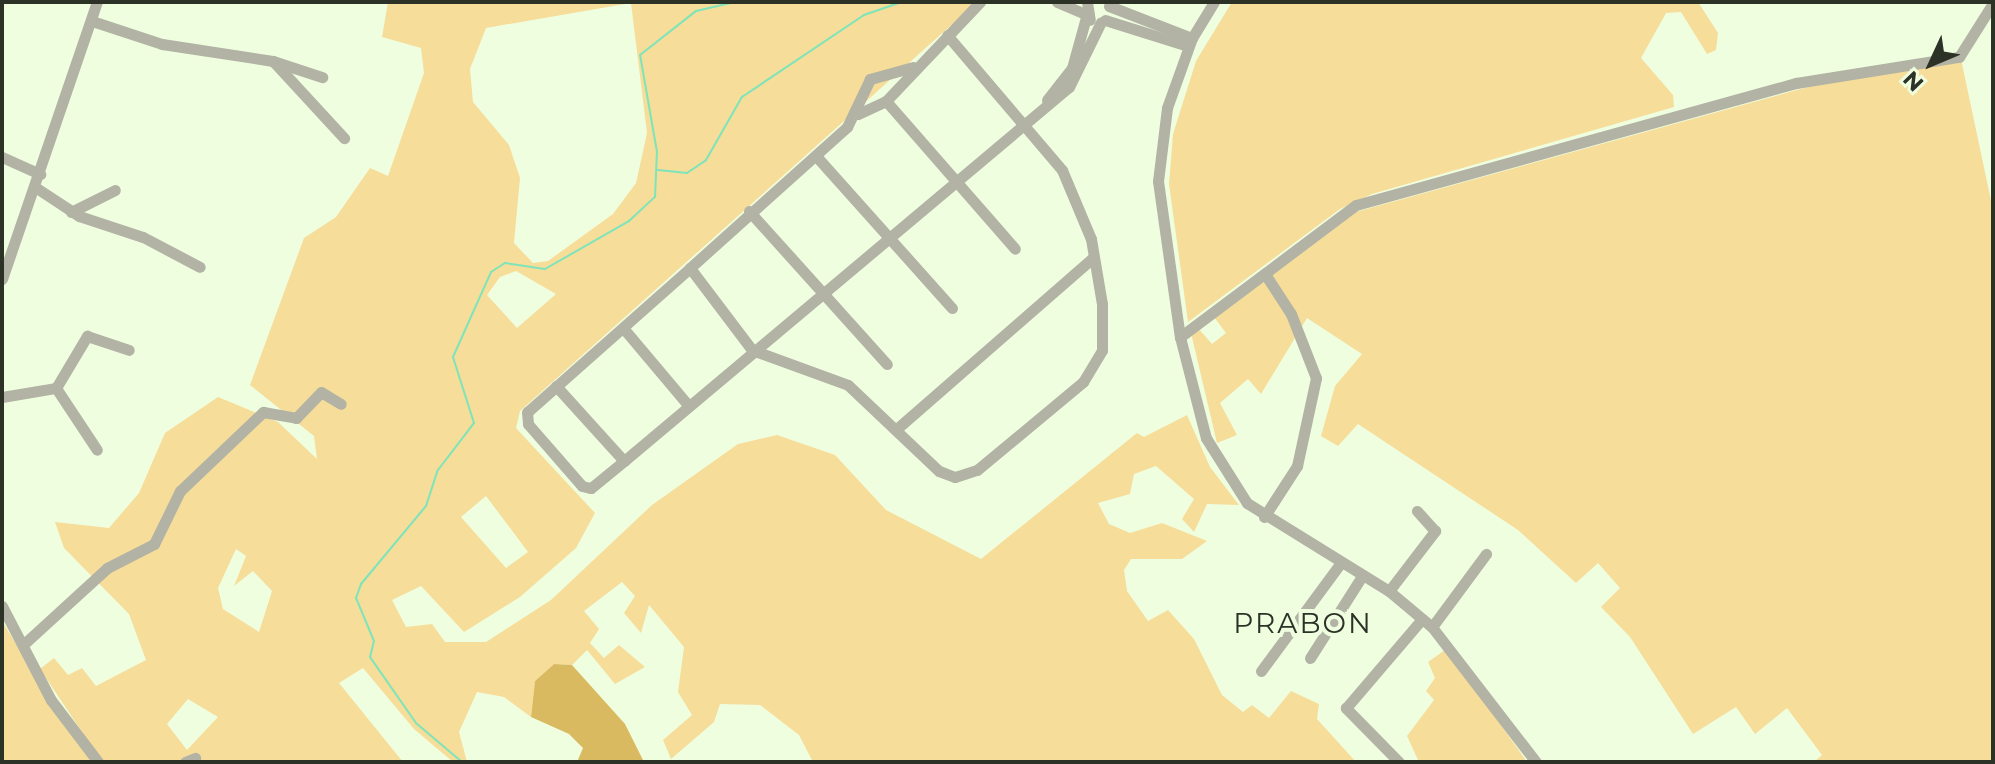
<!DOCTYPE html>
<style>
body{margin:0}
#map{position:relative;width:1995px;height:764px;overflow:hidden;background:#f0fee0;font-family:Montserrat,sans-serif}
div>[style]{position:absolute}
[style*='--x']{left:calc(var(--x)*1px);top:calc(var(--y)*1px);width:calc(var(--w)*1px);rotate:calc(var(--a)*1deg)}
.green>*{inset:0;background:#f6dd9a}
.forest>*{inset:0;background:#daba61}
.stream>*{height:2px;margin:-1px;padding:0 1px;transform-origin:1px;border-radius:1px;background:#7ee4ba}
.minor>*{height:11px;margin:-5.5px;padding:0 5.5px;transform-origin:5.5px;border-radius:5.5px;background:#b2b3a5}
span{translate:-50% -50%;white-space:nowrap;text-align:center;line-height:1.15;-webkit-text-stroke:8px #f0fee0;paint-order:stroke}
.quarter-label{font-size:28px;color:#2d3227;letter-spacing:2px}
.frame{position:absolute;inset:0;border:4px solid #2d3227;pointer-events:none}
.north{position:absolute;left:1891px;top:24px;width:80px;height:80px;-webkit-text-stroke:6px #f0fee0;paint-order:stroke;rotate:226deg;font-size:22px;font-weight:700;line-height:32px;text-align:center;color:#2d3227}
.north::after{content:'';display:block;margin:auto;width:28px;height:36px;background:#2d3227;clip-path:polygon(50% 0,100% 100%,50% 72%,0 100%)}
</style>
<div id="map">
<div class="green">
<div style="clip-path:polygon(evenodd,388px 2px,977px 2px,520px 411px,516px 428px,595px 513px,576px 548px,520px 597px,464px 632px,421px 586px,392px 600px,406px 627px,432px 624px,445px 642px,486px 642px,551px 600px,652px 505px,738px 444px,777px 435px,835px 455px,886px 510px,981px 559px,1137px 433px,1144px 437px,1187px 415px,1210px 467px,1239px 505px,1207px 504px,1194px 532px,1182px 519px,1194px 499px,1156px 466px,1134px 474px,1130px 494px,1098px 503px,1109px 524px,1130px 533px,1162px 523px,1207px 541px,1182px 559px,1131px 559px,1124px 570px,1127px 591px,1148px 621px,1168px 610px,1194px 639px,1222px 695px,1243px 712px,1252px 705px,1269px 718px,1291px 691px,1319px 704px,1317px 719px,1356px 762px,813px 762px,799px 735px,760px 705px,720px 704px,714px 722px,671px 759px,663px 740px,692px 715px,678px 692px,684px 647px,649px 605px,641px 633px,624px 613px,635px 596px,622px 582px,584px 611px,599px 629px,590px 643px,604px 658px,619px 645px,645px 667px,615px 684px,587px 650px,572px 665px,554px 664px,535px 681px,531px 717px,504px 697px,477px 692px,459px 732px,467px 762px,453px 762px,414px 729px,363px 668px,339px 683px,403px 762px,102px 762px,40px 669px,54px 658px,68px 675px,82px 668px,96px 686px,146px 660px,129px 614px,64px 548px,55px 522px,109px 528px,139px 493px,165px 433px,218px 397px,278px 422px,317px 459px,314px 436px,250px 385px,304px 238px,336px 217px,370px 168px,388px 176px,424px 73px,421px 48px,382px 37px,388px 2px,631px 3px,647px 133px,636px 183px,613px 214px,548px 261px,533px 263px,514px 243px,520px 178px,509px 145px,473px 102px,470px 69px,486px 28px,631px 3px,388px 2px,516px 271px,556px 294px,517px 328px,487px 295px,500px 277px,516px 271px,388px 2px,486px 496px,528px 552px,506px 568px,461px 517px,486px 496px,388px 2px,236px 549px,246px 556px,234px 586px,253px 571px,272px 591px,259px 632px,223px 609px,218px 588px,236px 549px,388px 2px,188px 699px,218px 717px,187px 750px,167px 724px,188px 699px)"></div>
<div style="clip-path:polygon(1232px 2px,1698px 2px,1718px 33px,1716px 50px,1707px 54px,1681px 12px,1666px 13px,1641px 58px,1673px 95px,1674px 107px,1372px 194px,1340px 209px,1188px 322px,1169px 184px,1173px 134px,1196px 61px)"></div>
<div style="clip-path:polygon(1961px 59px,1993px 210px,1993px 762px,1814px 762px,1822px 755px,1787px 708px,1755px 734px,1736px 707px,1693px 734px,1630px 637px,1601px 607px,1620px 588px,1598px 563px,1576px 583px,1518px 530px,1358px 424px,1338px 446px,1321px 436px,1335px 386px,1362px 354px,1307px 318px,1261px 394px,1248px 379px,1220px 403px,1237px 435px,1217px 443px,1191px 333px,1198px 328px,1212px 344px,1226px 333px,1214px 317px,1352px 213px,1808px 87px)"></div>
<div style="clip-path:polygon(2px 621px,34px 674px,93px 762px,2px 762px)"></div>
<div style="clip-path:polygon(1445px 650px,1458px 665px,1527px 762px,1419px 762px,1407px 736px,1434px 700px,1426px 691px,1435px 678px,1428px 662px)"></div>
</div>
<div class="forest">
<div style="clip-path:polygon(554px 664px,572px 665px,625px 724px,644px 762px,577px 762px,583px 748px,569px 734px,531px 717px,535px 681px)"></div>
</div>
<div class="stream">
<div style="--x:658;--y:170;--w:29;--a:6"></div>
<div style="--x:687;--y:173;--w:23;--a:-34"></div>
<div style="--x:706;--y:160;--w:73;--a:-60.3"></div>
<div style="--x:742;--y:97;--w:147;--a:-33.9"></div>
<div style="--x:864;--y:15;--w:39;--a:-19"></div>
<div style="--x:462;--y:762;--w:60;--a:-139.7"></div>
<div style="--x:416;--y:723;--w:80;--a:-124.9"></div>
<div style="--x:370;--y:657;--w:16;--a:-76"></div>
<div style="--x:374;--y:641;--w:47;--a:-112.7"></div>
<div style="--x:356;--y:598;--w:15;--a:-70"></div>
<div style="--x:361;--y:584;--w:102;--a:-50.2"></div>
<div style="--x:426;--y:506;--w:38;--a:-72"></div>
<div style="--x:438;--y:470;--w:59;--a:-52.5"></div>
<div style="--x:474;--y:423;--w:69;--a:-107.7"></div>
<div style="--x:453;--y:357;--w:93;--a:-65.9"></div>
<div style="--x:491;--y:272;--w:17;--a:-33"></div>
<div style="--x:505;--y:263;--w:40;--a:8.5"></div>
<div style="--x:545;--y:269;--w:97;--a:-29.7"></div>
<div style="--x:629;--y:221;--w:35;--a:-43"></div>
<div style="--x:655;--y:197;--w:45;--a:-87.5"></div>
<div style="--x:657;--y:152;--w:98;--a:-99.9"></div>
<div style="--x:640;--y:55;--w:71;--a:-38.2"></div>
<div style="--x:696;--y:11;--w:40;--a:-13"></div>
</div>
<div class="minor">
<div style="--x:1057;--y:2;--w:30;--a:23"></div>
<div style="--x:1087;--y:2;--w:18;--a:81"></div>
<div style="--x:1214;--y:2;--w:42;--a:121.4"></div>
<div style="--x:1192;--y:38;--w:74;--a:109.7"></div>
<div style="--x:1167;--y:108;--w:74;--a:97"></div>
<div style="--x:1158;--y:181;--w:158;--a:82"></div>
<div style="--x:1180;--y:337;--w:104;--a:75.6"></div>
<div style="--x:1206;--y:438;--w:77;--a:57.8"></div>
<div style="--x:1247;--y:503;--w:167;--a:31.8"></div>
<div style="--x:1389;--y:591;--w:56;--a:39.9"></div>
<div style="--x:1432;--y:627;--w:170;--a:52.4"></div>
<div style="--x:1109;--y:6;--w:89;--a:21.1"></div>
<div style="--x:1105;--y:20;--w:87;--a:17.4"></div>
<div style="--x:92;--y:21;--w:74;--a:18.2"></div>
<div style="--x:162;--y:44;--w:112;--a:8.7"></div>
<div style="--x:273;--y:61;--w:105;--a:47.3"></div>
<div style="--x:273;--y:61;--w:52;--a:18.1"></div>
<div style="--x:913;--y:67;--w:45;--a:164.4"></div>
<div style="--x:870;--y:79;--w:53;--a:115.6"></div>
<div style="--x:847;--y:127;--w:211;--a:138.1"></div>
<div style="--x:690;--y:268;--w:103;--a:52.9"></div>
<div style="--x:752;--y:350;--w:102;--a:20"></div>
<div style="--x:848;--y:385;--w:125;--a:43.4"></div>
<div style="--x:939;--y:471;--w:17;--a:21"></div>
<div style="--x:955;--y:477;--w:23;--a:-18"></div>
<div style="--x:977;--y:470;--w:138;--a:-39.7"></div>
<div style="--x:1083;--y:382;--w:37;--a:-59"></div>
<div style="--x:1102;--y:350;--w:46;--a:-90"></div>
<div style="--x:1102;--y:304;--w:66;--a:-99.6"></div>
<div style="--x:1091;--y:239;--w:75;--a:-112.8"></div>
<div style="--x:1062;--y:170;--w:177;--a:-130.4"></div>
<div style="--x:1047;--y:100;--w:41;--a:-52"></div>
<div style="--x:1072;--y:68;--w:53;--a:-74.6"></div>
<div style="--x:886;--y:101;--w:196;--a:48.9"></div>
<div style="--x:858;--y:114;--w:31;--a:-25"></div>
<div style="--x:886;--y:101;--w:137;--a:-46.5"></div>
<div style="--x:816;--y:156;--w:204;--a:48.2"></div>
<div style="--x:2;--y:157;--w:42;--a:24.1"></div>
<div style="--x:35;--y:187;--w:53;--a:33.4"></div>
<div style="--x:79;--y:216;--w:67;--a:18.2"></div>
<div style="--x:143;--y:237;--w:64;--a:27.8"></div>
<div style="--x:749;--y:211;--w:206;--a:48"></div>
<div style="--x:71;--y:212;--w:49;--a:-26.6"></div>
<div style="--x:690;--y:268;--w:217;--a:138.5"></div>
<div style="--x:527;--y:412;--w:12;--a:85"></div>
<div style="--x:528;--y:424;--w:82;--a:48.9"></div>
<div style="--x:582;--y:486;--w:9;--a:13"></div>
<div style="--x:591;--y:488;--w:43;--a:-39.3"></div>
<div style="--x:624;--y:461;--w:581;--a:-40.05"></div>
<div style="--x:1069;--y:87;--w:72;--a:-63.8"></div>
<div style="--x:2;--y:279;--w:293;--a:-71.1"></div>
<div style="--x:624;--y:329;--w:99;--a:49.9"></div>
<div style="--x:1180;--y:337;--w:220;--a:-36.9"></div>
<div style="--x:1356;--y:205;--w:457;--a:-15.5"></div>
<div style="--x:1796;--y:83;--w:165;--a:-9.1"></div>
<div style="--x:1959;--y:57;--w:64;--a:-57.8"></div>
<div style="--x:556;--y:386;--w:101;--a:47.8"></div>
<div style="--x:56;--y:388;--w:61;--a:-59.2"></div>
<div style="--x:87;--y:336;--w:44;--a:18.4"></div>
<div style="--x:2;--y:397;--w:55;--a:-9.5"></div>
<div style="--x:56;--y:388;--w:74;--a:56.5"></div>
<div style="--x:900;--y:426;--w:257;--a:-41.1"></div>
<div style="--x:1264;--y:517;--w:61;--a:-57.1"></div>
<div style="--x:1297;--y:466;--w:90;--a:-77.8"></div>
<div style="--x:1316;--y:378;--w:69;--a:-111.3"></div>
<div style="--x:1291;--y:314;--w:48;--a:-123"></div>
<div style="--x:1389;--y:591;--w:76;--a:-52.5"></div>
<div style="--x:1435;--y:531;--w:27;--a:-132"></div>
<div style="--x:2;--y:606;--w:106;--a:62.5"></div>
<div style="--x:51;--y:700;--w:78;--a:52.8"></div>
<div style="--x:1432;--y:627;--w:91;--a:-53.5"></div>
<div style="--x:25;--y:643;--w:111;--a:-42.4"></div>
<div style="--x:107;--y:568;--w:53;--a:-27.1"></div>
<div style="--x:154;--y:544;--w:59;--a:-63.9"></div>
<div style="--x:180;--y:491;--w:115;--a:-43.6"></div>
<div style="--x:263;--y:412;--w:34;--a:10"></div>
<div style="--x:296;--y:418;--w:36;--a:-46"></div>
<div style="--x:321;--y:392;--w:23;--a:31"></div>
<div style="--x:1310;--y:658;--w:97;--a:-57.6"></div>
<div style="--x:1261;--y:671;--w:133;--a:-53.6"></div>
<div style="--x:185;--y:762;--w:11;--a:-22"></div>
<div style="--x:1399;--y:762;--w:76;--a:-134.5"></div>
<div style="--x:1346;--y:708;--w:117;--a:-49.5"></div>
</div>
<div class="quarter-label">
<span style="left:1303px;top:623px">PRABON</span>
</div>
<div class="frame"></div>
<div class="north">N</div>
</div>
